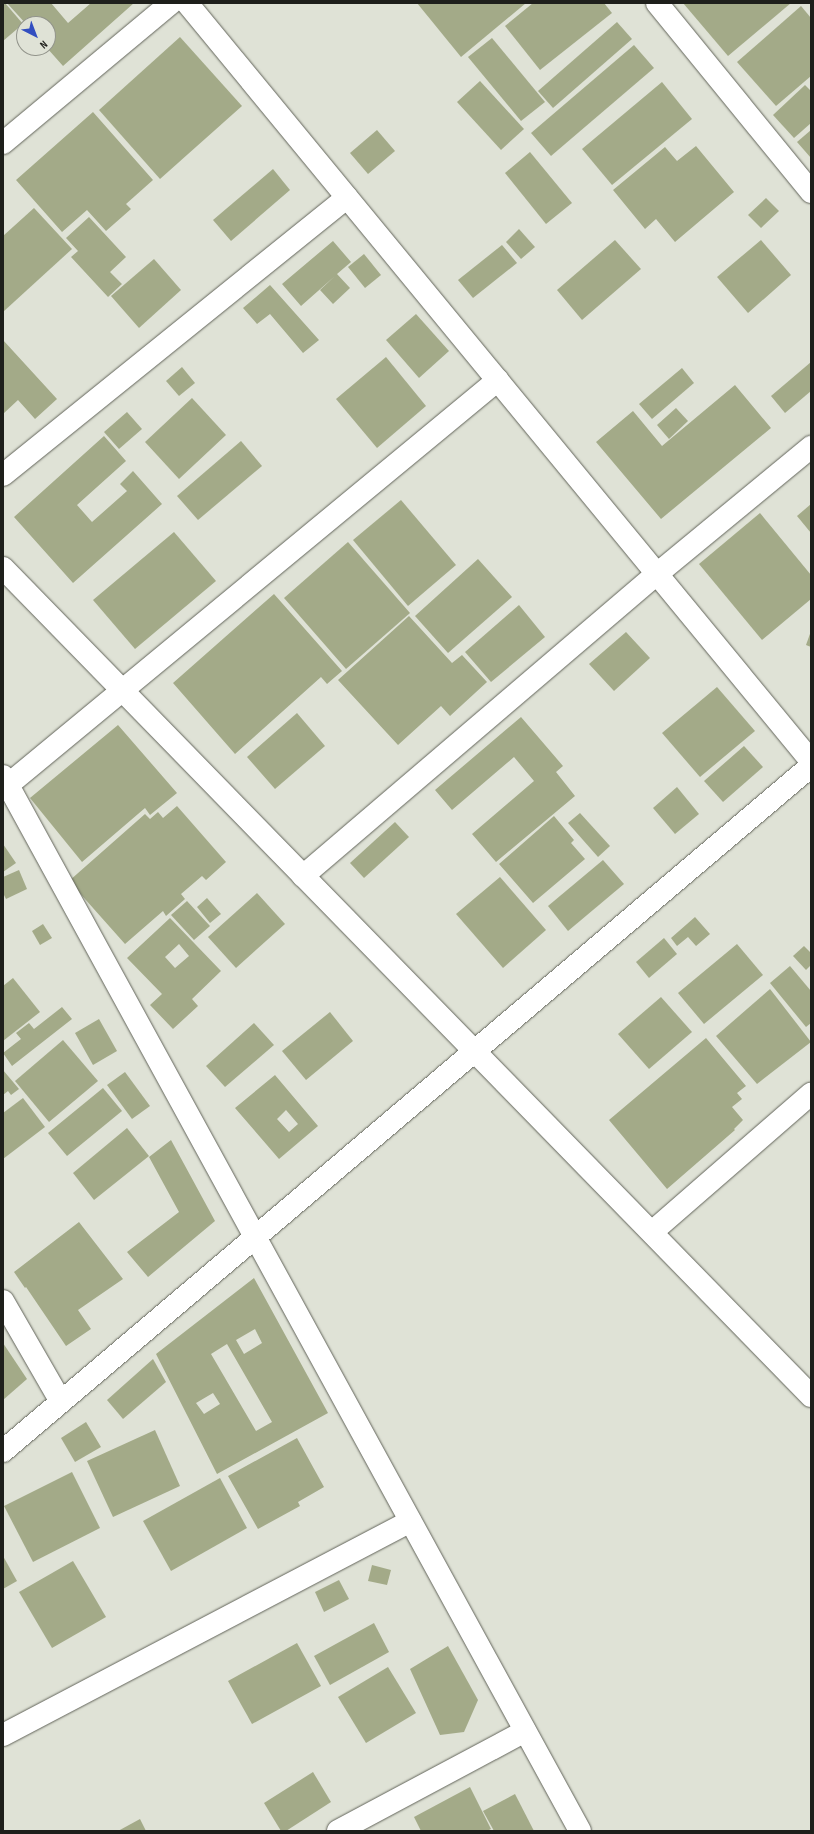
<!DOCTYPE html>
<style>
body{margin:0}
#map{position:relative;width:814px;height:1834px;overflow:hidden;background:#dfe2d6;font-family:"Sofia Sans Condensed",sans-serif}
div>[style]{position:absolute}
[style*='--x']{left:calc(var(--x)*1px);top:calc(var(--y)*1px);width:calc(var(--w)*1px);rotate:calc(var(--a)*1deg)}
.building>*{inset:0;background:#a3aa88}
.roads{filter:drop-shadow(0 0 1px #62645a) drop-shadow(0 0 1px #62645a)}
.minor>*{height:22px;margin:-11px;padding:0 11px;transform-origin:11px;border-radius:11px;background:#fff}
span{translate:-50% -50%;white-space:nowrap;text-align:center;line-height:1.15;-webkit-text-stroke:3px #dfe2d6;paint-order:stroke}
.frame{position:absolute;inset:0;border:4px solid #1e1f1b;pointer-events:none}
.north{position:absolute;left:16px;top:16px;width:40px;height:40px;box-sizing:border-box;background:#dfe2d6;border:1px solid #92948b;border-radius:50%;rotate:138deg;font-size:11px;font-weight:700;line-height:16px;text-align:center;color:#1e1f1b}
.north::after{content:'';display:block;margin:auto;width:14px;height:18px;background:#324ec0;clip-path:polygon(50% 0,100% 100%,50% 72%,0 100%)}
</style>
<div id="map">
<div class="building">
<div style="clip-path:polygon(3px 3px,5px 3px,23px 24px,3px 41px)"></div>
<div style="clip-path:polygon(7px 3px,51px 3px,68px 23px,91px 3px,134px 3px,63px 66px,47px 48px,48px 24px,26px 24px)"></div>
<div style="clip-path:polygon(417px 3px,526px 3px,461px 57px)"></div>
<div style="clip-path:polygon(533px 3px,604px 3px,612px 13px,540px 70px,505px 26px)"></div>
<div style="clip-path:polygon(683px 3px,791px 3px,728px 56px)"></div>
<div style="clip-path:polygon(801px 6px,811px 18px,811px 76px,776px 106px,737px 62px)"></div>
<div style="clip-path:polygon(617px 22px,632px 39px,553px 108px,538px 91px)"></div>
<div style="clip-path:polygon(180px 37px,242px 106px,160px 179px,99px 110px)"></div>
<div style="clip-path:polygon(492px 38px,545px 102px,521px 121px,468px 57px)"></div>
<div style="clip-path:polygon(634px 45px,654px 68px,551px 156px,531px 133px)"></div>
<div style="clip-path:polygon(480px 81px,524px 129px,501px 150px,457px 102px)"></div>
<div style="clip-path:polygon(662px 82px,692px 119px,612px 185px,582px 149px)"></div>
<div style="clip-path:polygon(805px 85px,811px 91px,811px 123px,794px 138px,773px 115px)"></div>
<div style="clip-path:polygon(93px 112px,153px 180px,126px 204px,131px 209px,106px 231px,87px 210px,62px 232px,16px 180px)"></div>
<div style="clip-path:polygon(377px 130px,395px 151px,368px 174px,350px 153px)"></div>
<div style="clip-path:polygon(811px 130px,811px 158px,797px 142px)"></div>
<div style="clip-path:polygon(696px 146px,734px 192px,675px 242px,656px 219px,645px 229px,613px 190px,665px 147px,677px 161px)"></div>
<div style="clip-path:polygon(530px 152px,572px 203px,546px 224px,505px 173px)"></div>
<div style="clip-path:polygon(273px 169px,290px 190px,231px 241px,213px 220px)"></div>
<div style="clip-path:polygon(766px 198px,779px 211px,761px 228px,748px 215px)"></div>
<div style="clip-path:polygon(34px 208px,72px 249px,3px 312px,3px 236px)"></div>
<div style="clip-path:polygon(89px 217px,126px 257px,110px 272px,122px 284px,108px 297px,71px 257px,78px 251px,66px 238px)"></div>
<div style="clip-path:polygon(519px 229px,535px 247px,521px 259px,506px 242px)"></div>
<div style="clip-path:polygon(615px 240px,641px 269px,582px 320px,557px 290px)"></div>
<div style="clip-path:polygon(761px 240px,791px 275px,748px 313px,717px 277px)"></div>
<div style="clip-path:polygon(333px 241px,351px 262px,337px 274px,350px 288px,333px 304px,320px 290px,335px 276px,301px 306px,282px 284px)"></div>
<div style="clip-path:polygon(502px 245px,517px 263px,473px 298px,458px 280px)"></div>
<div style="clip-path:polygon(364px 254px,381px 275px,365px 288px,348px 267px)"></div>
<div style="clip-path:polygon(154px 259px,181px 290px,139px 328px,111px 296px)"></div>
<div style="clip-path:polygon(270px 285px,319px 340px,303px 353px,270px 314px,257px 324px,243px 308px)"></div>
<div style="clip-path:polygon(416px 314px,449px 351px,419px 378px,386px 340px)"></div>
<div style="clip-path:polygon(3px 340px,57px 399px,35px 419px,18px 400px,3px 414px)"></div>
<div style="clip-path:polygon(386px 357px,426px 406px,377px 448px,336px 399px)"></div>
<div style="clip-path:polygon(811px 362px,811px 391px,785px 413px,771px 396px)"></div>
<div style="clip-path:polygon(182px 367px,195px 383px,179px 396px,166px 381px)"></div>
<div style="clip-path:polygon(682px 368px,694px 383px,652px 419px,639px 404px)"></div>
<div style="clip-path:polygon(735px 385px,771px 428px,661px 519px,596px 442px,633px 411px,662px 446px)"></div>
<div style="clip-path:polygon(192px 398px,226px 435px,179px 479px,145px 442px)"></div>
<div style="clip-path:polygon(676px 408px,688px 421px,669px 439px,657px 425px)"></div>
<div style="clip-path:polygon(127px 412px,142px 429px,119px 449px,104px 432px)"></div>
<div style="clip-path:polygon(104px 436px,126px 461px,77px 505px,92px 522px,127px 491px,120px 484px,133px 471px,162px 504px,73px 583px,14px 517px)"></div>
<div style="clip-path:polygon(241px 441px,262px 466px,198px 520px,177px 496px)"></div>
<div style="clip-path:polygon(401px 500px,456px 565px,408px 606px,353px 540px)"></div>
<div style="clip-path:polygon(811px 504px,811px 533px,797px 516px)"></div>
<div style="clip-path:polygon(760px 513px,811px 575px,811px 599px,762px 640px,699px 564px)"></div>
<div style="clip-path:polygon(174px 532px,216px 581px,135px 649px,93px 600px)"></div>
<div style="clip-path:polygon(348px 542px,410px 613px,346px 669px,284px 598px)"></div>
<div style="clip-path:polygon(478px 559px,512px 597px,448px 653px,415px 616px)"></div>
<div style="clip-path:polygon(274px 594px,342px 671px,327px 684px,321px 677px,235px 754px,173px 683px)"></div>
<div style="clip-path:polygon(519px 605px,545px 637px,491px 682px,465px 652px)"></div>
<div style="clip-path:polygon(409px 616px,452px 663px,462px 655px,487px 682px,450px 716px,441px 706px,398px 745px,338px 680px)"></div>
<div style="clip-path:polygon(811px 631px,811px 647px,806px 645px)"></div>
<div style="clip-path:polygon(626px 632px,650px 658px,614px 691px,589px 664px)"></div>
<div style="clip-path:polygon(717px 687px,755px 731px,700px 777px,662px 733px)"></div>
<div style="clip-path:polygon(297px 713px,325px 746px,275px 789px,247px 757px)"></div>
<div style="clip-path:polygon(521px 717px,563px 766px,556px 772px,575px 796px,496px 862px,472px 834px,534px 781px,514px 757px,452px 810px,435px 790px)"></div>
<div style="clip-path:polygon(118px 725px,177px 793px,150px 815px,145px 808px,82px 862px,30px 798px)"></div>
<div style="clip-path:polygon(744px 746px,763px 767px,723px 802px,704px 781px)"></div>
<div style="clip-path:polygon(677px 787px,699px 814px,675px 834px,653px 808px)"></div>
<div style="clip-path:polygon(177px 806px,226px 862px,206px 880px,202px 876px,181px 894px,185px 899px,166px 916px,163px 911px,125px 944px,69px 881px,145px 814px,150px 819px,158px 812px,163px 818px)"></div>
<div style="clip-path:polygon(580px 813px,610px 846px,598px 857px,568px 823px)"></div>
<div style="clip-path:polygon(554px 816px,574px 840px,571px 843px,585px 859px,533px 903px,499px 864px)"></div>
<div style="clip-path:polygon(395px 822px,409px 837px,364px 878px,350px 863px)"></div>
<div style="clip-path:polygon(3px 844px,16px 863px,3px 872px)"></div>
<div style="clip-path:polygon(603px 860px,624px 884px,568px 931px,548px 906px)"></div>
<div style="clip-path:polygon(19px 870px,27px 889px,6px 899px,3px 893px,3px 877px)"></div>
<div style="clip-path:polygon(500px 877px,546px 930px,503px 968px,456px 914px)"></div>
<div style="clip-path:polygon(257px 893px,285px 924px,236px 968px,208px 937px)"></div>
<div style="clip-path:polygon(207px 898px,221px 914px,210px 923px,197px 907px)"></div>
<div style="clip-path:polygon(187px 901px,210px 926px,194px 940px,171px 915px)"></div>
<div style="clip-path:polygon(695px 917px,710px 934px,696px 946px,688px 937px,677px 946px,671px 938px)"></div>
<div style="clip-path:polygon(evenodd,170px 918px,221px 971px,192px 999px,198px 1006px,173px 1029px,150px 1005px,162px 994px,127px 958px,170px 918px,179px 944px,189px 956px,175px 968px,165px 957px,179px 944px)"></div>
<div style="clip-path:polygon(43px 924px,52px 938px,40px 945px,32px 931px)"></div>
<div style="clip-path:polygon(664px 938px,677px 954px,649px 978px,636px 962px)"></div>
<div style="clip-path:polygon(737px 944px,763px 975px,704px 1024px,678px 993px)"></div>
<div style="clip-path:polygon(804px 946px,811px 953px,811px 965px,806px 970px,793px 956px)"></div>
<div style="clip-path:polygon(790px 966px,811px 991px,811px 1023px,806px 1027px,770px 983px)"></div>
<div style="clip-path:polygon(13px 978px,40px 1012px,3px 1041px,3px 986px)"></div>
<div style="clip-path:polygon(770px 989px,811px 1042px,757px 1084px,716px 1036px)"></div>
<div style="clip-path:polygon(661px 997px,692px 1032px,649px 1069px,618px 1034px)"></div>
<div style="clip-path:polygon(62px 1007px,72px 1019px,12px 1066px,3px 1053px,21px 1039px,16px 1033px,29px 1023px,34px 1029px)"></div>
<div style="clip-path:polygon(330px 1012px,353px 1041px,306px 1080px,282px 1051px)"></div>
<div style="clip-path:polygon(99px 1019px,117px 1051px,93px 1065px,75px 1033px)"></div>
<div style="clip-path:polygon(254px 1023px,274px 1045px,225px 1087px,206px 1066px)"></div>
<div style="clip-path:polygon(706px 1038px,746px 1086px,737px 1093px,742px 1099px,732px 1107px,743px 1120px,734px 1129px,735px 1130px,667px 1189px,609px 1120px)"></div>
<div style="clip-path:polygon(63px 1040px,98px 1081px,49px 1122px,15px 1081px)"></div>
<div style="clip-path:polygon(3px 1070px,19px 1089px,11px 1095px,8px 1091px,3px 1095px)"></div>
<div style="clip-path:polygon(125px 1072px,150px 1106px,132px 1119px,107px 1085px)"></div>
<div style="clip-path:polygon(evenodd,275px 1075px,318px 1126px,279px 1159px,235px 1108px,275px 1075px,286px 1110px,298px 1124px,289px 1132px,277px 1119px,286px 1110px)"></div>
<div style="clip-path:polygon(103px 1088px,122px 1111px,67px 1156px,48px 1133px)"></div>
<div style="clip-path:polygon(23px 1098px,45px 1127px,3px 1159px,3px 1113px)"></div>
<div style="clip-path:polygon(127px 1128px,149px 1156px,94px 1200px,73px 1173px)"></div>
<div style="clip-path:polygon(171px 1140px,215px 1221px,148px 1277px,127px 1252px,179px 1212px,149px 1157px)"></div>
<div style="clip-path:polygon(79px 1222px,123px 1279px,78px 1310px,91px 1329px,66px 1346px,26px 1287px,25px 1288px,14px 1272px)"></div>
<div style="clip-path:polygon(evenodd,254px 1278px,328px 1413px,217px 1474px,156px 1354px,254px 1278px,255px 1329px,262px 1343px,244px 1354px,236px 1340px,255px 1329px,254px 1278px,227px 1344px,272px 1422px,256px 1431px,211px 1354px,227px 1344px,254px 1278px,213px 1393px,220px 1404px,204px 1414px,196px 1403px,213px 1393px)"></div>
<div style="clip-path:polygon(3px 1343px,27px 1379px,3px 1400px)"></div>
<div style="clip-path:polygon(153px 1359px,166px 1382px,123px 1419px,107px 1400px)"></div>
<div style="clip-path:polygon(86px 1422px,101px 1447px,75px 1462px,61px 1438px)"></div>
<div style="clip-path:polygon(155px 1430px,180px 1486px,113px 1517px,87px 1461px)"></div>
<div style="clip-path:polygon(297px 1438px,324px 1487px,298px 1502px,300px 1506px,258px 1529px,228px 1476px)"></div>
<div style="clip-path:polygon(72px 1472px,100px 1528px,33px 1562px,4px 1506px)"></div>
<div style="clip-path:polygon(220px 1478px,247px 1528px,171px 1571px,143px 1521px)"></div>
<div style="clip-path:polygon(3px 1556px,17px 1581px,3px 1589px)"></div>
<div style="clip-path:polygon(73px 1561px,106px 1617px,52px 1648px,19px 1592px)"></div>
<div style="clip-path:polygon(372px 1565px,391px 1570px,387px 1585px,368px 1581px)"></div>
<div style="clip-path:polygon(339px 1580px,349px 1599px,324px 1612px,315px 1592px)"></div>
<div style="clip-path:polygon(374px 1623px,389px 1652px,330px 1685px,314px 1656px)"></div>
<div style="clip-path:polygon(297px 1643px,321px 1686px,252px 1724px,228px 1681px)"></div>
<div style="clip-path:polygon(448px 1646px,478px 1700px,464px 1732px,440px 1735px,410px 1669px)"></div>
<div style="clip-path:polygon(388px 1667px,416px 1713px,366px 1743px,338px 1697px)"></div>
<div style="clip-path:polygon(313px 1772px,331px 1802px,286px 1831px,281px 1831px,264px 1803px)"></div>
<div style="clip-path:polygon(470px 1787px,491px 1829px,487px 1831px,421px 1831px,414px 1817px)"></div>
<div style="clip-path:polygon(515px 1794px,534px 1831px,494px 1831px,483px 1811px)"></div>
<div style="clip-path:polygon(140px 1819px,146px 1831px,118px 1831px)"></div>
</div>
<div class="roads">
<div class="minor">
<div style="--x:187;--y:3;--w:982;--a:50.54"></div>
<div style="--x:657;--y:3;--w:244;--a:50.8"></div>
<div style="--x:3;--y:143;--w:219;--a:-39.8"></div>
<div style="--x:3;--y:475;--w:442;--a:-38.9"></div>
<div style="--x:3;--y:568;--w:1157;--a:45.7"></div>
<div style="--x:3;--y:776;--w:1202;--a:61.32"></div>
<div style="--x:3;--y:789;--w:642;--a:-39.57"></div>
<div style="--x:303;--y:876;--w:465;--a:-40.5"></div>
<div style="--x:657;--y:574;--w:200;--a:-39.5"></div>
<div style="--x:652;--y:1232;--w:211;--a:-41"></div>
<div style="--x:3;--y:1301;--w:116;--a:60.1"></div>
<div style="--x:3;--y:1451;--w:1059;--a:-40.29"></div>
<div style="--x:3;--y:1735;--w:460;--a:-27.7"></div>
<div style="--x:338;--y:1831;--w:212;--a:-28.1"></div>
</div>
</div>
<div class="frame"></div>
<div class="north">N</div>
</div>
